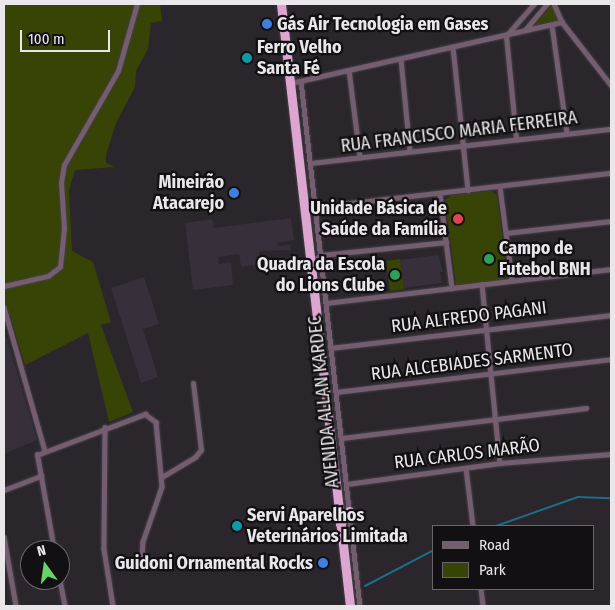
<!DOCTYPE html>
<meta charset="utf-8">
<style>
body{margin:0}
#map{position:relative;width:615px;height:610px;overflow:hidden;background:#2a262c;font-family:"Fira Sans Condensed",sans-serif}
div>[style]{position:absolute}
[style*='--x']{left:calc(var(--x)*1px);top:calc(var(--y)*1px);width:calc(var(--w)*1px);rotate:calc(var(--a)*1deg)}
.built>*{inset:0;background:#372f3a}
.green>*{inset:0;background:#384306}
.stream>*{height:2px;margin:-1px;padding:0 1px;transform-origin:1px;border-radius:1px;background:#1d6d88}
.roads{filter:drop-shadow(0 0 1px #454147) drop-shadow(0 0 1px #454147)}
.street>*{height:4.5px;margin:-2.25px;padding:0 2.25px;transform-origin:2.25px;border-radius:2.25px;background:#745d6e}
.highway>*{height:9px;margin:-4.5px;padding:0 4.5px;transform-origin:4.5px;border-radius:4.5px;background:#dda6d0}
.dots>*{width:14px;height:14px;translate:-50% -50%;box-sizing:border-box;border:2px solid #121013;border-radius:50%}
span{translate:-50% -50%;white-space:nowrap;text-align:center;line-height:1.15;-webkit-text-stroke:4.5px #121013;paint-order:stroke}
.poi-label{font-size:18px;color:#eae7eb;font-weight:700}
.left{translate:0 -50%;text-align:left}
.right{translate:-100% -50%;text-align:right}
.street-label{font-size:18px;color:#eae7eb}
.frame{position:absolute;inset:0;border:5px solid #eae7eb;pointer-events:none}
.legend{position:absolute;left:432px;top:525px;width:162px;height:65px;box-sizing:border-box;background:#121013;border:1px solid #686669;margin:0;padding:6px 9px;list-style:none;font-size:15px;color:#eae7eb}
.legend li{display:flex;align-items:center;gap:10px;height:25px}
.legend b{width:25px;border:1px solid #686669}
.north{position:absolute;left:20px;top:540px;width:50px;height:50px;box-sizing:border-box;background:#121013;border:1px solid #686669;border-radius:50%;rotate:346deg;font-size:14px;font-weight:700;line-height:20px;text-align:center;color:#eae7eb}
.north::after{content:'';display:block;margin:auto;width:18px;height:22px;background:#66d466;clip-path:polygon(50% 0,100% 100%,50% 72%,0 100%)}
.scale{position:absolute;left:20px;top:30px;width:90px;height:22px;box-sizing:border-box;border:2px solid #eae7eb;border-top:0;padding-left:6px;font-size:15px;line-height:18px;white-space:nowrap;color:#eae7eb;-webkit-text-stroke:4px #121013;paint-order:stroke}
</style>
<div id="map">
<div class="built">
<div style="clip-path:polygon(291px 218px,294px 240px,277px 243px,278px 246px,290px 245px,291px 250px,259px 251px,260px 264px,241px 267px,239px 254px,218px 257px,219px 264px,231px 262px,233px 285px,193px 290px,185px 223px,212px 219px,214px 228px)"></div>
<div style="clip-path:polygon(438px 255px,443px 272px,440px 272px,442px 283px,404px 288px,400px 260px)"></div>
<div style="clip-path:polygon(144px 277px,159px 324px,143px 329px,158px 377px,141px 383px,111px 288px)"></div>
<div style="clip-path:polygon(4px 338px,7px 338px,37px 440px,4px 454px)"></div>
</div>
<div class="green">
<div style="clip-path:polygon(4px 4px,160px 4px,162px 21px,151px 23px,148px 49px,136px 71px,135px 87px,116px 123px,106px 155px,106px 163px,115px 167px,75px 170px,69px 190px,72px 251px,93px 262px,111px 322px,101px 325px,133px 412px,109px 422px,88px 333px,25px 365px,10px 315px,4px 317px)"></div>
<div style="clip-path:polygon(551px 5px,558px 20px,535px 25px)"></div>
<div style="clip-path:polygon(491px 191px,497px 195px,507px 276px,504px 280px,456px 285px,445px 200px,452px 195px)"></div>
<div style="clip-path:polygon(400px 259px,404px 289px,390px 291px,386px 261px)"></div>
</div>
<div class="stream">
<div style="--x:496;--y:526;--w:87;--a:-19.5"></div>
<div style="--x:578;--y:497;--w:33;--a:2"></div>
<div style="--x:611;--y:548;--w:11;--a:90"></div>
<div style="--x:365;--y:586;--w:78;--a:-27.6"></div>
</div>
<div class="roads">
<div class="street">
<div style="--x:554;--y:4;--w:20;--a:66"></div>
<div style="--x:552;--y:25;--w:109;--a:82.1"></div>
<div style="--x:525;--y:30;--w:34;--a:-50"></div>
<div style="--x:453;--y:47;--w:144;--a:84"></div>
<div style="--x:401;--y:59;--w:92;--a:84.4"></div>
<div style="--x:349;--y:70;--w:88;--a:82.8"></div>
<div style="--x:301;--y:81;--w:528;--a:83.59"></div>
<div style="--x:291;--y:83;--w:278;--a:-12.7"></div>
<div style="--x:562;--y:22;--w:80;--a:52.1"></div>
<div style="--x:516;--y:138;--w:102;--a:-95.6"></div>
<div style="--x:506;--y:36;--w:43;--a:-48.8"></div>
<div style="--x:311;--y:163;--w:302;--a:-6.5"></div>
<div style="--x:500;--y:187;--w:94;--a:82.6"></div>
<div style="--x:440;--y:194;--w:95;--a:82.7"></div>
<div style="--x:316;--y:207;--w:297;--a:-6.6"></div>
<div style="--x:506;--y:233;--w:106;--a:-6.5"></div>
<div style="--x:310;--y:262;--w:13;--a:-32"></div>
<div style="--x:321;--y:255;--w:126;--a:-5.9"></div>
<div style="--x:482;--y:284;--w:180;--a:84.3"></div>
<div style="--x:4;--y:286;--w:45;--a:-12.8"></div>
<div style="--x:48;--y:276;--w:15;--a:-37"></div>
<div style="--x:60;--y:267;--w:38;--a:-84"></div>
<div style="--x:64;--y:229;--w:46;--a:-93.7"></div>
<div style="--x:61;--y:183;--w:18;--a:-81"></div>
<div style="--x:64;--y:165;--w:108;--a:-60.1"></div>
<div style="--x:118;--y:71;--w:70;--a:-74.2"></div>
<div style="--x:326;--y:303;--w:287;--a:-6.8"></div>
<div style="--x:4;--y:307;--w:150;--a:74.1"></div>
<div style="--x:330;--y:348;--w:283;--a:-6.7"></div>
<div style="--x:336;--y:392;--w:277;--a:-6.8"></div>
<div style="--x:105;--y:427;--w:122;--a:90.5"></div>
<div style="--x:104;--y:549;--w:58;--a:81"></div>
<div style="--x:342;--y:438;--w:246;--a:-7"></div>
<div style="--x:466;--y:468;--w:58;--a:83.1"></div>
<div style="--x:162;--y:477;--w:39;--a:-31"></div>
<div style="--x:195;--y:457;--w:9;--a:-49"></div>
<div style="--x:201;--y:450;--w:67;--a:-96.8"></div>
<div style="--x:347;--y:484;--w:154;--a:-7.8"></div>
<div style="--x:500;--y:463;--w:111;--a:-4.6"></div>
<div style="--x:4;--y:490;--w:40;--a:-21"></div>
<div style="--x:4;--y:537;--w:70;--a:80.1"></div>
<div style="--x:54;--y:550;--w:97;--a:-100.1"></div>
<div style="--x:37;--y:455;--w:116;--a:-20.8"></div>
<div style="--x:145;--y:414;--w:14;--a:36"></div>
<div style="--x:156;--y:422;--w:65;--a:84.7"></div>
<div style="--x:162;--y:487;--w:58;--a:109.1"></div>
<div style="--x:143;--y:542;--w:14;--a:94"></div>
<div style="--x:60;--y:580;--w:26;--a:79"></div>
<div style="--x:481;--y:589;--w:17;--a:83"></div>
</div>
<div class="highway">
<div style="--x:281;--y:4;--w:606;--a:83.46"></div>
<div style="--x:340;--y:524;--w:16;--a:-55"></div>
</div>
</div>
<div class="dots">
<div style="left:267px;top:24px;background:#3f7fe0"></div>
<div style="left:247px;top:58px;background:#0f9aa8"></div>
<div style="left:234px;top:193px;background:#3f7fe0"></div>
<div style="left:458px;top:219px;background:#e0444e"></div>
<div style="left:489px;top:259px;background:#2e9e5b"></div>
<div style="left:395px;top:275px;background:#2e9e5b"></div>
<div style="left:237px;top:526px;background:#0f9aa8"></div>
<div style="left:323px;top:563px;background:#3f7fe0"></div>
</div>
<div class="poi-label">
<span class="left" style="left:277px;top:24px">Gás Air Tecnologia em Gases</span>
<span class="left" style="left:257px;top:58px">Ferro Velho<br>Santa Fé</span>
<span class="right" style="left:224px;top:193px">Mineirão<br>Atacarejo</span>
<span class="right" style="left:447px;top:219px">Unidade Básica de<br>Saúde da Família</span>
<span class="left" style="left:499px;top:259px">Campo de<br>Futebol BNH</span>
<span class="right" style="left:385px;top:275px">Quadra da Escola<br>do Lions Clube</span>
<span class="left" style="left:247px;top:526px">Servi Aparelhos<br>Veterinários Limitada</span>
<span class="right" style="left:313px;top:563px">Guidoni Ornamental Rocks</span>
</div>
<div class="street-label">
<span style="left:459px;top:132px;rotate:-7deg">RUA FRANCISCO MARIA FERREIRA</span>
<span style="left:469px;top:317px;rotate:-7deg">RUA ALFREDO PAGANI</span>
<span style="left:472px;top:362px;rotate:-7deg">RUA ALCEBIADES SARMENTO</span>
<span style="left:324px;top:402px;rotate:-96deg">AVENIDA ALLAN KARDEC</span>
<span style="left:467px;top:454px;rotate:-7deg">RUA CARLOS MARÃO</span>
</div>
<div class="frame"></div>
<ul class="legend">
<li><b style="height:6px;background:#745d6e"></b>Road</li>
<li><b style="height:14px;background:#384306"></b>Park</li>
</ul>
<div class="north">N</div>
<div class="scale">100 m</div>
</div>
